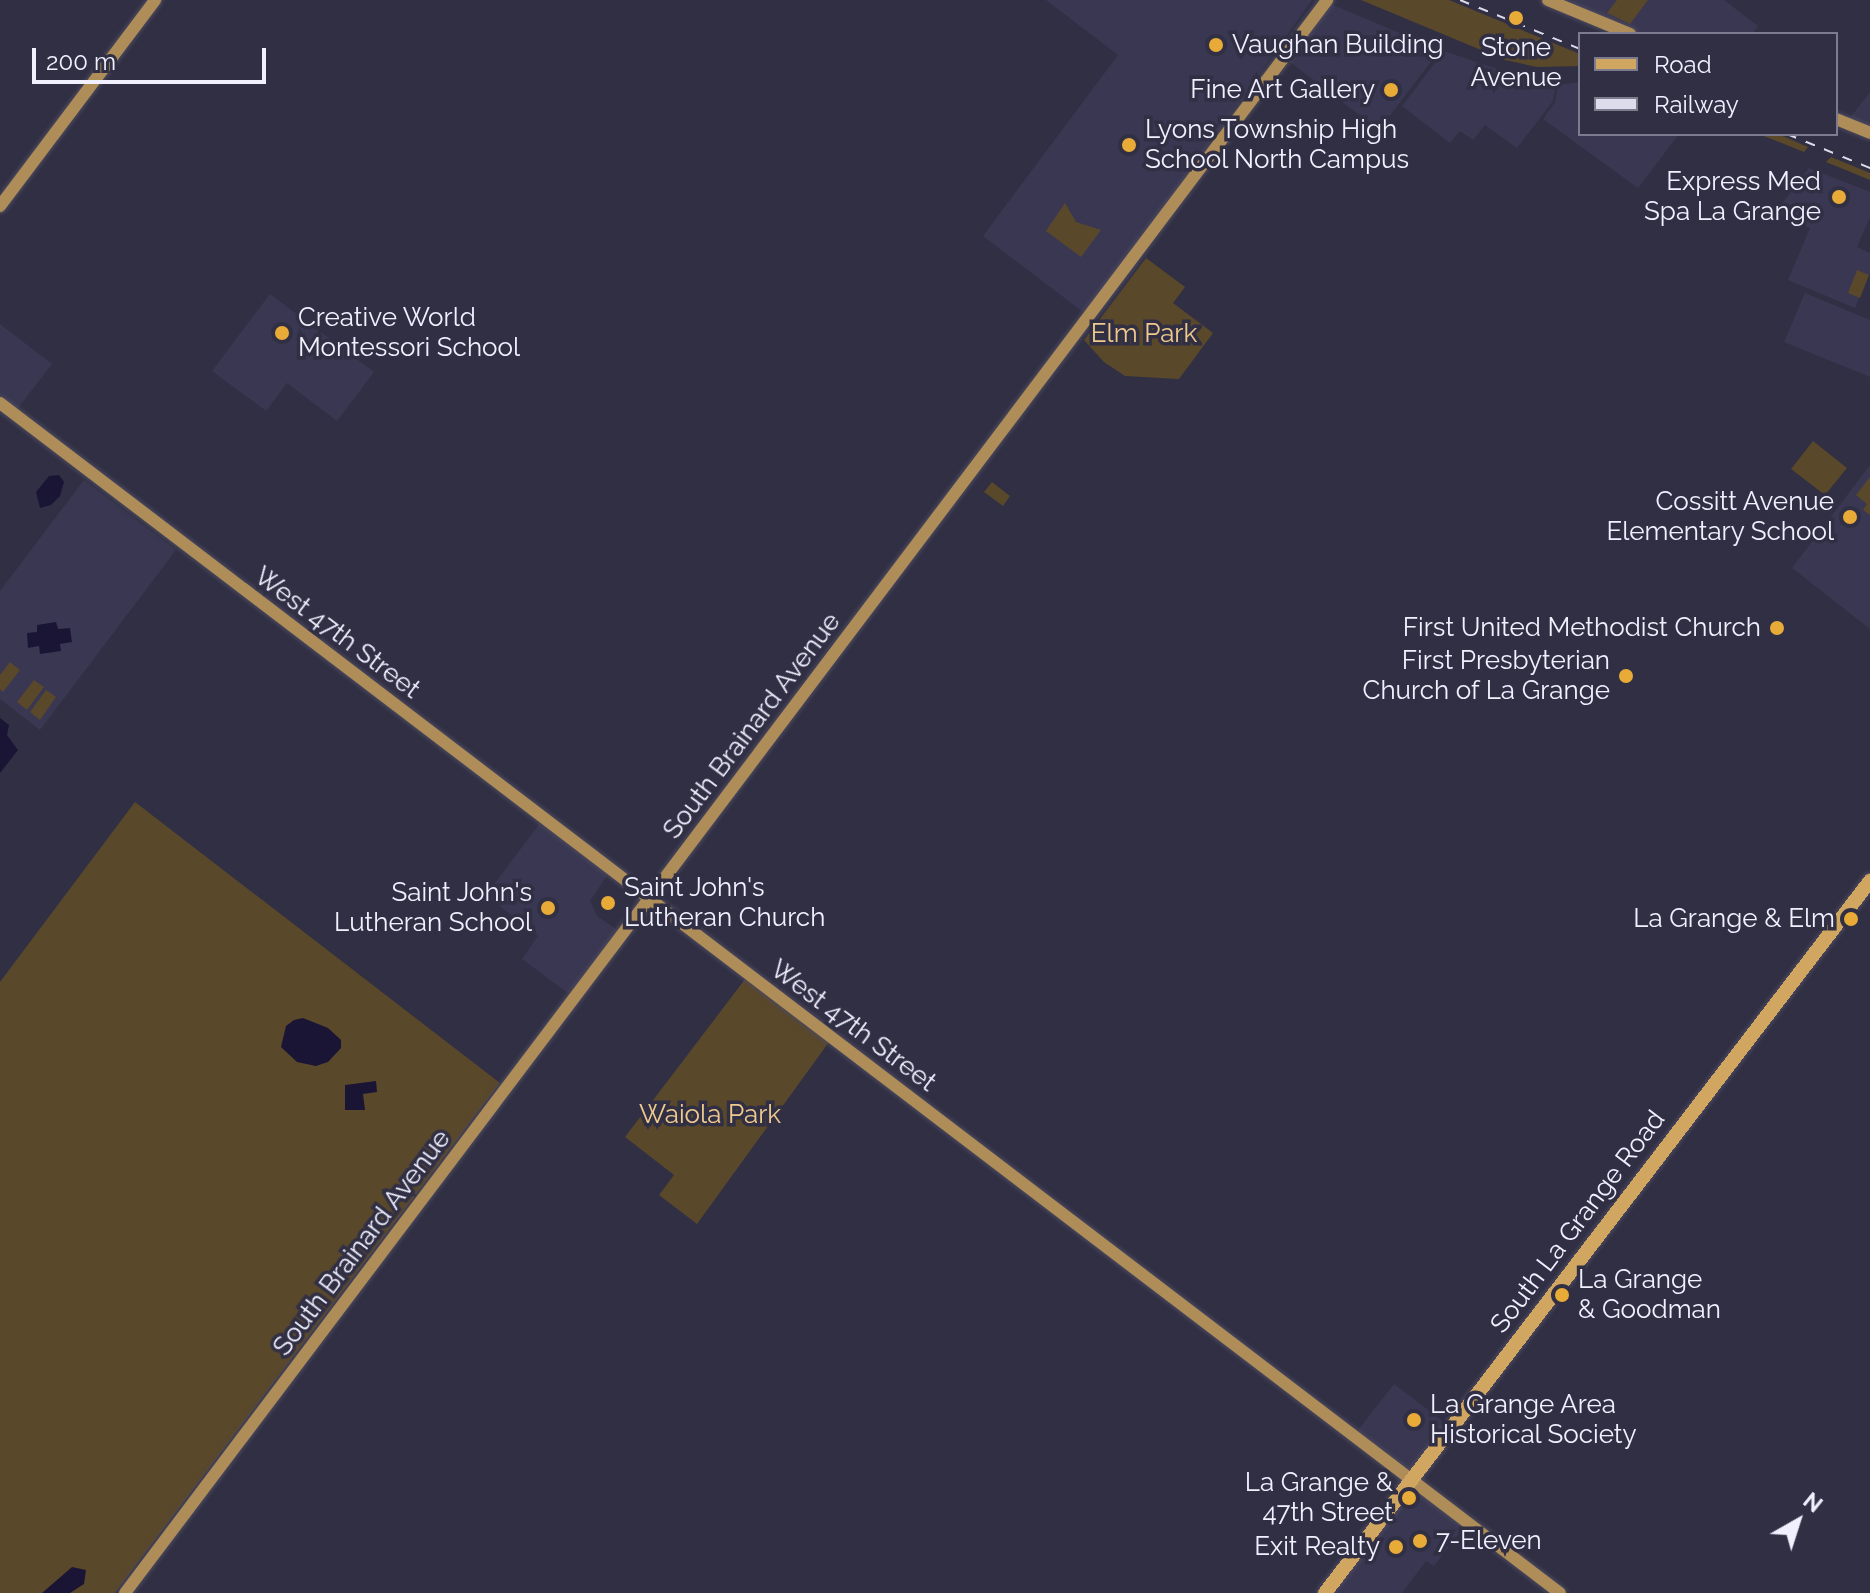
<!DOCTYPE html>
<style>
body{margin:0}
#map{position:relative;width:1870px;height:1593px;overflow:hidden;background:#312f44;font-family:Raleway,sans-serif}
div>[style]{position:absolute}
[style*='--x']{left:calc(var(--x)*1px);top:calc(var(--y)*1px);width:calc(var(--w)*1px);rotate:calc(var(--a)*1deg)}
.built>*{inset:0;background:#3a3752}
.green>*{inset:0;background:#5a482b}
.water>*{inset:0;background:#1a1534}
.roads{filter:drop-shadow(0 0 2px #4c4a5e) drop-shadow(0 0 2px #4c4a5e)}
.secondary>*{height:12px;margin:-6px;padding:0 6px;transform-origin:6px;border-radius:6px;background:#ae8d58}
.primary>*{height:14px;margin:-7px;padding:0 7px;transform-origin:7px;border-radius:7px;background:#d1a661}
.rail>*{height:2px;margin-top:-1px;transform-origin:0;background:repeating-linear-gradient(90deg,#dcdcea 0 10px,transparent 0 20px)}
.dots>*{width:22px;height:22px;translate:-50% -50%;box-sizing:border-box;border:4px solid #312f44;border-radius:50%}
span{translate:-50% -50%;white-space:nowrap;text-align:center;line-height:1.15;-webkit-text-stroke:7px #312f44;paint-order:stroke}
.poi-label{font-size:26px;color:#f0f0fe}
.left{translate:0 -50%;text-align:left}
.right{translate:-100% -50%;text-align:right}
.park-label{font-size:26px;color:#f0ca8d}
.street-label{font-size:26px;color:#f0f0fe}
.legend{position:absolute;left:1578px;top:32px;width:260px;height:104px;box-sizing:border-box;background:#312f44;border:2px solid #7d7c8e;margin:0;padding:10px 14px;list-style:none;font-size:24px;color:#f0f0fe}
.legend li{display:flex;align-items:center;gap:16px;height:40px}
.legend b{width:40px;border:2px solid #7d7c8e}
.north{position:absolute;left:1758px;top:1481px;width:80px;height:80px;-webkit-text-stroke:6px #312f44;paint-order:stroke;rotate:39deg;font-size:22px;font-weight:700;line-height:32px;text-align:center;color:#f0f0fe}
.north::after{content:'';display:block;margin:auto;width:28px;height:36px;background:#f0f0fe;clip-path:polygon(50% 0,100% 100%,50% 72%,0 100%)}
.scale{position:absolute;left:32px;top:48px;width:234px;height:36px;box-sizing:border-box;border:4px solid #f0f0fe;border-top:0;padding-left:10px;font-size:24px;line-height:28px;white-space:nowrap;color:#f0f0fe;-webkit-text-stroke:6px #312f44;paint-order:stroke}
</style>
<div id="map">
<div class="built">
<div style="clip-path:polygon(1046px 0,1312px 0,1087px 315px,983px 236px,1118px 55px)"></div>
<div style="clip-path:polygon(1555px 0,1724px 0,1758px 26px,1752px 34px,1642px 34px)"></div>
<div style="clip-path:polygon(1328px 3px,1440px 50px,1379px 130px,1286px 59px)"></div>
<div style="clip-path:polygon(1444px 51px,1533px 81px,1556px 85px,1553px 101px,1517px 148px,1485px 125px,1473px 140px,1460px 131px,1450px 143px,1402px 106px)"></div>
<div style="clip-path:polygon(1580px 82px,1580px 134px,1679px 134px,1638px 188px,1543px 119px,1555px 102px,1558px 85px)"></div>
<div style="clip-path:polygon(1870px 92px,1870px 128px,1849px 119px)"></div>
<div style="clip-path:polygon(1809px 168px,1870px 192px,1870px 217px,1857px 247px,1870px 253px,1870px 273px,1855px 308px,1788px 280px,1810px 228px,1774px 214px)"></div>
<div style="clip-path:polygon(1805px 293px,1870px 320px,1870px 377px,1784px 342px)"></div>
<div style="clip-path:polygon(270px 294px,374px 372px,337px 421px,287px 383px,266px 411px,212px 371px)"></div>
<div style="clip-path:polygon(0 324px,52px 364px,15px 412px,0 401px)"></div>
<div style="clip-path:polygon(1870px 465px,1870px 629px,1792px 568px)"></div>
<div style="clip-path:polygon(84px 480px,176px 550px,40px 730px,0 699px,0 591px)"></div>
<div style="clip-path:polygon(540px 823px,608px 874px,590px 901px,597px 916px,617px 930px,569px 994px,522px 959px,538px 936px,486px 895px)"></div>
<div style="clip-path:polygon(1394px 1384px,1452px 1428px,1414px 1478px,1355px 1434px)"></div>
<div style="clip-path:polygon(1415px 1483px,1467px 1523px,1434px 1566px,1426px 1561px,1402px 1593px,1330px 1593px)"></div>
</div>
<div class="green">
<div style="clip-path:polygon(1361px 0,1449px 0,1580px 54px,1580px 66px,1537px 67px,1505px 60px)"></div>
<div style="clip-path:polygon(1617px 0,1648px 0,1630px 24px,1607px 13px)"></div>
<div style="clip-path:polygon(1759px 134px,1778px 134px,1808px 147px,1804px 152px)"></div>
<div style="clip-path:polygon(1831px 157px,1870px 173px,1870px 180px,1826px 162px)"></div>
<div style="clip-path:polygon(1065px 203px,1076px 222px,1101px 230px,1081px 257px,1046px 231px)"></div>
<div style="clip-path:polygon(1146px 258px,1185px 287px,1173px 303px,1213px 333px,1179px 379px,1125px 376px,1104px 362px,1084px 340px)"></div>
<div style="clip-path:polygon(1857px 270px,1869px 275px,1860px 298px,1848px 293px)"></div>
<div style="clip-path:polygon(1813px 441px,1847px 468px,1825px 495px,1791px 469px)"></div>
<div style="clip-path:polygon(1870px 477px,1870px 515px,1863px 510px,1867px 504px,1856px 495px)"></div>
<div style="clip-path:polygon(992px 482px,1010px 496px,1003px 506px,984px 492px)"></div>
<div style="clip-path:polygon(10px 662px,20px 670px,3px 692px,0 689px,0 675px)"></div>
<div style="clip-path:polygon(34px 680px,44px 687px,27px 710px,17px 702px)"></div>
<div style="clip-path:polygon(46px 690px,56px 697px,40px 720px,30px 712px)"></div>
<div style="clip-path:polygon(135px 802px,500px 1083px,115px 1593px,0 1593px,0 982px)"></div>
<div style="clip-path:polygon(746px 978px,829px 1042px,697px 1224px,659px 1195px,674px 1175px,625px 1137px)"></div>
</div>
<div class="water">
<div style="clip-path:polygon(59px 475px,64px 482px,60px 496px,51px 505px,40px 508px,36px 492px,49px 476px)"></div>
<div style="clip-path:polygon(56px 622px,58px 629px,70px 628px,72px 642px,60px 644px,61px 651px,40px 654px,39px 646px,28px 648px,27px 633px,37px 632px,37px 625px)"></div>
<div style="clip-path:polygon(0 718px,9px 725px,7px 735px,18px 750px,0 773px)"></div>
<div style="clip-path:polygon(303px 1018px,328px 1028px,341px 1040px,341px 1048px,328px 1062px,316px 1066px,297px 1062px,281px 1047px,286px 1026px,294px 1020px)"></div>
<div style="clip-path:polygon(376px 1081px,377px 1092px,363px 1094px,365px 1110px,345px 1110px,345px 1085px)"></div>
<div style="clip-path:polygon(72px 1567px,86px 1570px,84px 1584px,70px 1593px,42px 1593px)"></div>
</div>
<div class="roads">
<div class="secondary">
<div style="--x:1548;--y:0;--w:89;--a:22.5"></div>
<div style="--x:1836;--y:119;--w:37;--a:22"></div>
<div style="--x:0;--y:206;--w:258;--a:-53"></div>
<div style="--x:0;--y:403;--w:1962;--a:37.34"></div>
<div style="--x:125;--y:1593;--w:1996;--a:-52.96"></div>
</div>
<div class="primary">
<div style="--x:1325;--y:1593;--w:897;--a:-52.57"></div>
</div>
</div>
<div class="rail">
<div style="--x:1460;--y:0;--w:130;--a:22.2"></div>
<div style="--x:1787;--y:134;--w:90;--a:22.3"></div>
</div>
<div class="dots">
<div style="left:1516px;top:18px;background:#e9ab38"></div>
<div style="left:1216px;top:45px;background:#e9ab38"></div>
<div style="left:1391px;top:90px;background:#e9ab38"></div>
<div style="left:1129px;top:145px;background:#e9ab38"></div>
<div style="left:1839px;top:197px;background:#e9ab38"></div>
<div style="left:282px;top:333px;background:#e9ab38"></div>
<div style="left:1850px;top:517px;background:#e9ab38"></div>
<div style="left:1777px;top:628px;background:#e9ab38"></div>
<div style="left:1626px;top:676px;background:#e9ab38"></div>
<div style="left:608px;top:903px;background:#e9ab38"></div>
<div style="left:548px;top:908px;background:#e9ab38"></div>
<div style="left:1851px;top:919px;background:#e9ab38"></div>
<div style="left:1562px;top:1295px;background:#e9ab38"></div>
<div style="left:1414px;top:1420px;background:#e9ab38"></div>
<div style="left:1409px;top:1498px;background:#e9ab38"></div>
<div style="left:1420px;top:1541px;background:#e9ab38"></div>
<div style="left:1396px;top:1547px;background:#e9ab38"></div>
</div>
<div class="poi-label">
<span class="left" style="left:1232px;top:45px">Vaughan Building</span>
<span style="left:1516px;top:63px">Stone<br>Avenue</span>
<span class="right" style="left:1375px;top:90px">Fine Art Gallery</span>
<span class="left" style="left:1145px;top:145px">Lyons Township High<br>School North Campus</span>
<span class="right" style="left:1821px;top:197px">Express Med<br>Spa La Grange</span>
<span class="left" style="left:298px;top:333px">Creative World<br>Montessori School</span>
<span class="right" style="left:1834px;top:517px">Cossitt Avenue<br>Elementary School</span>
<span class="right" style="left:1761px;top:628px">First United Methodist Church</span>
<span class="right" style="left:1610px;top:676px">First Presbyterian<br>Church of La Grange</span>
<span class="left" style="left:624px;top:903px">Saint John's<br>Lutheran Church</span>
<span class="right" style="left:532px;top:908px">Saint John's<br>Lutheran School</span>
<span class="right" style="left:1835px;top:919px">La Grange &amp; Elm</span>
<span class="left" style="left:1578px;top:1295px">La Grange<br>&amp; Goodman</span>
<span class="left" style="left:1430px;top:1420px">La Grange Area<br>Historical Society</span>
<span class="right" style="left:1393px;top:1498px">La Grange &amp;<br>47th Street</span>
<span class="left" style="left:1436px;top:1541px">7-Eleven</span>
<span class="right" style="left:1380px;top:1547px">Exit Realty</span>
</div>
<div class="park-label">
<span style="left:1144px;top:334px">Elm Park</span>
<span style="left:710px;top:1115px">Waiola Park</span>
</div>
<div class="street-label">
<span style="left:337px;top:633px;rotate:37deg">West 47th Street</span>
<span style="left:752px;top:726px;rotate:-53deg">South Brainard Avenue</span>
<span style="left:853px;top:1026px;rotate:37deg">West 47th Street</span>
<span style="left:1578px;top:1222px;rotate:-53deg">South La Grange Road</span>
<span style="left:362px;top:1243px;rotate:-53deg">South Brainard Avenue</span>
</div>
<ul class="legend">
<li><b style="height:10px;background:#d1a661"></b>Road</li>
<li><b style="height:10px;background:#dcdcea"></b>Railway</li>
</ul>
<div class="north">N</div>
<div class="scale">200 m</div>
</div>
